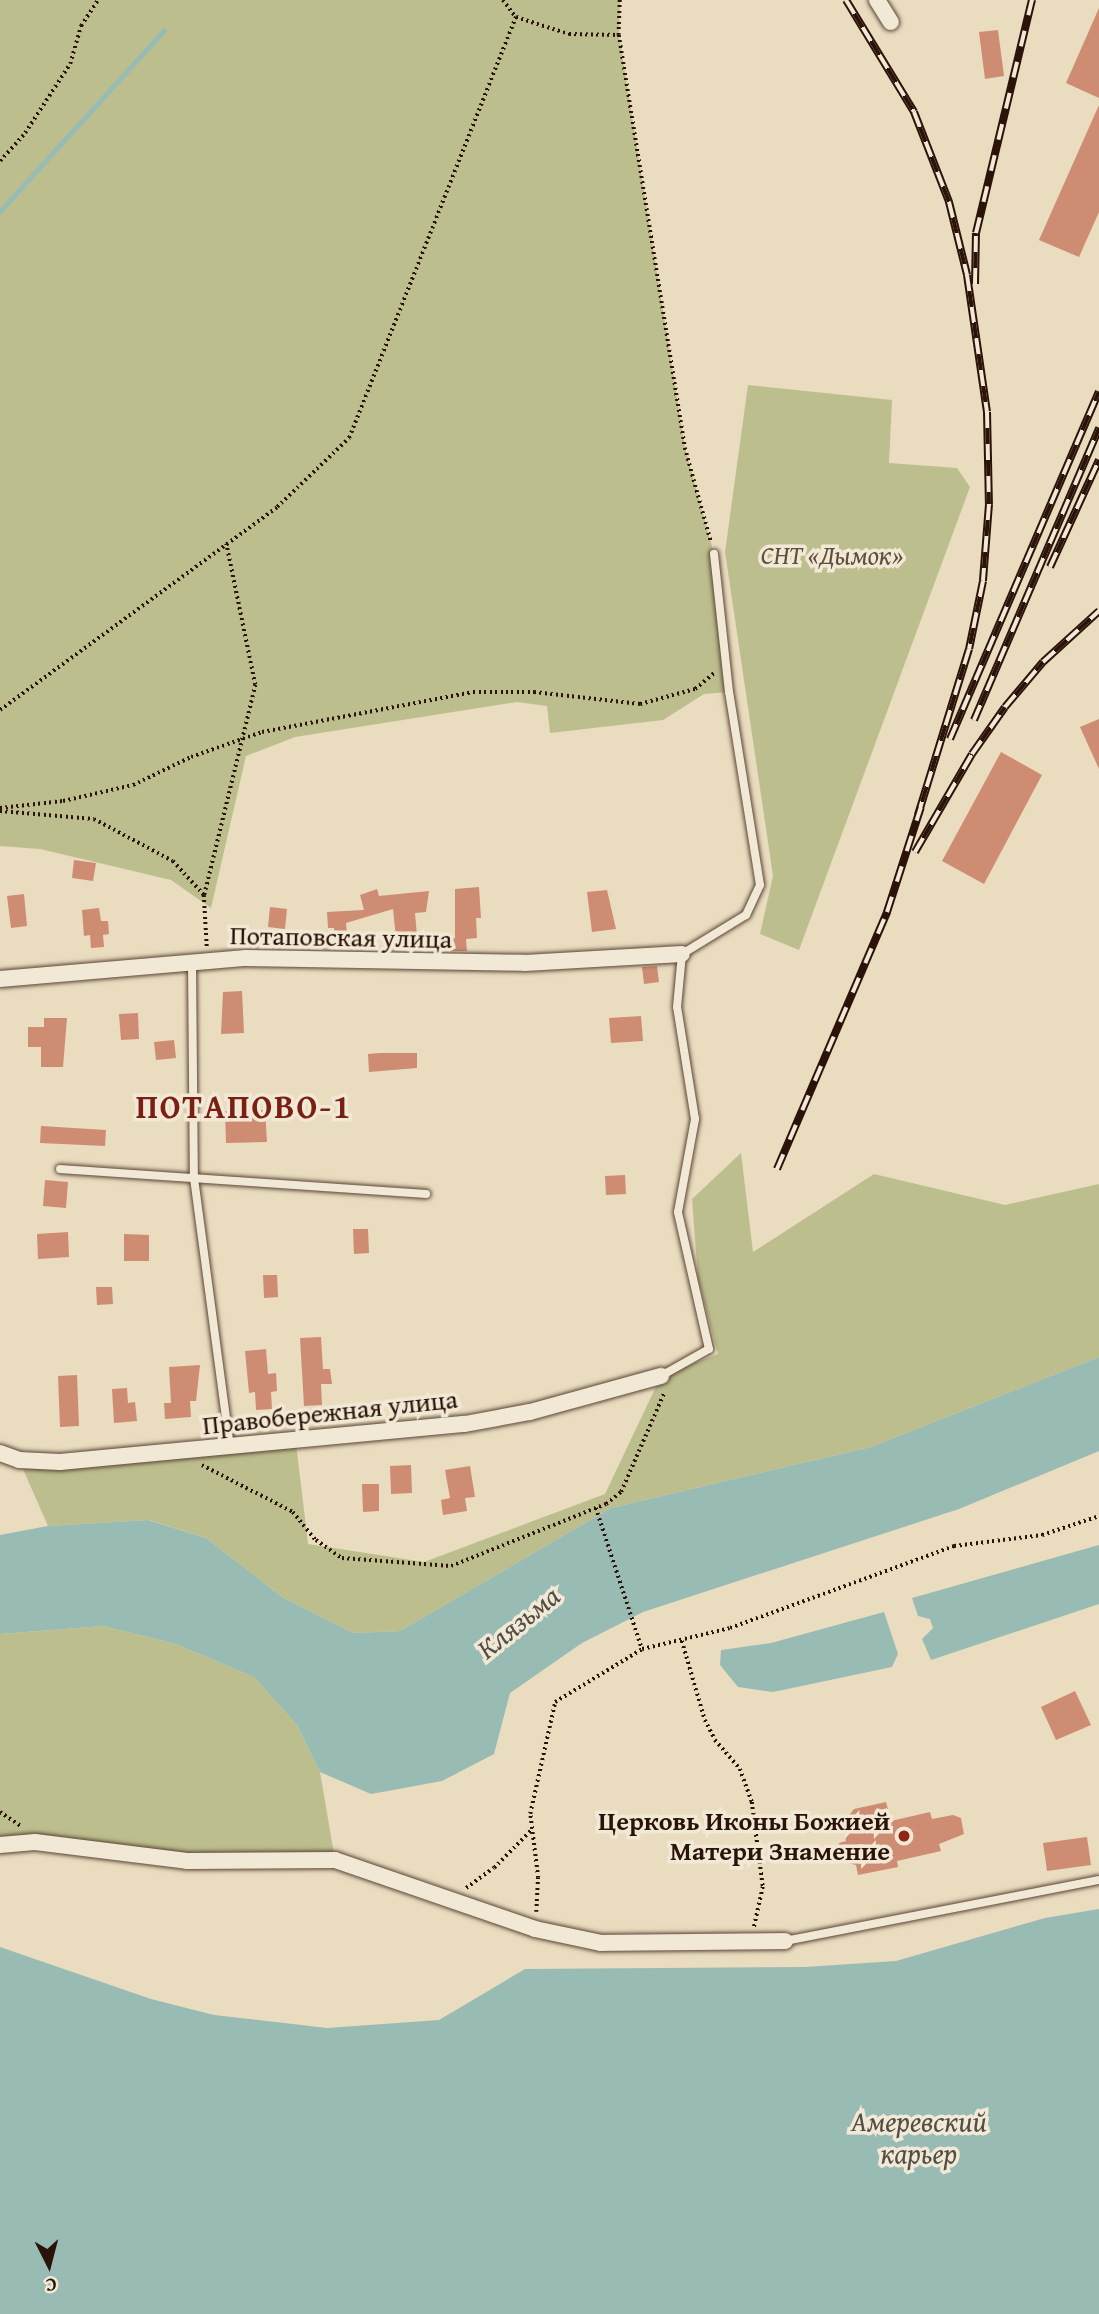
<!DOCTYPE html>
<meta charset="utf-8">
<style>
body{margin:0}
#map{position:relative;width:1099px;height:2314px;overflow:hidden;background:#eadcbf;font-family:"Gentium Book Plus",serif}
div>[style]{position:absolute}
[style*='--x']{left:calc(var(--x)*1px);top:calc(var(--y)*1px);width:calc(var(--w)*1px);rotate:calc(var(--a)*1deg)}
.green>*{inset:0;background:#bdbe8e}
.water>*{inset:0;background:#98bbb4}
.stream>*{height:5px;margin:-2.5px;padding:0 2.5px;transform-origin:2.5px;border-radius:2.5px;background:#98bbb4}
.building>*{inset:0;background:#ce8c73}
.path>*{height:3.5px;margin-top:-1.75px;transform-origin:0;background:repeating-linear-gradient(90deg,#2b1309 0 2px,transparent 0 5.5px)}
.roads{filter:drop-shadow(0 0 2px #5b4536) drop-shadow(0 0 2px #5b4536)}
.service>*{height:8px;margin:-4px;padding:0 4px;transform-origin:4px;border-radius:4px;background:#f1e8d5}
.minor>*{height:16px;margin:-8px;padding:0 8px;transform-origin:8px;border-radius:8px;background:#f1e8d5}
.rail>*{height:8px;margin-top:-4px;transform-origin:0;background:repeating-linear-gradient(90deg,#f1e8d5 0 16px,#2b1309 0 32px);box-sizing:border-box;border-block:2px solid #2b1309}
.dots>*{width:19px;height:19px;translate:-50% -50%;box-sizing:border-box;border:4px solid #f1e8d5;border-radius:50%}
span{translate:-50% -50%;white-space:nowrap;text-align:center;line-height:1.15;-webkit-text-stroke:7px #f1e8d5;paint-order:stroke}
.park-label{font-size:26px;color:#5e4f38;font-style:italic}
.street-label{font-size:26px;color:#2b1309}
.poi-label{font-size:26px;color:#2b1309;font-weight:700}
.right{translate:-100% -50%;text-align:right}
.water-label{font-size:28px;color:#514e45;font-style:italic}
.district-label{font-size:33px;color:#7a1f14;font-weight:700;letter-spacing:2px}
.north{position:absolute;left:14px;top:2230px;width:70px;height:70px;-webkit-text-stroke:5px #f1e8d5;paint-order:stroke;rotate:174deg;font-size:19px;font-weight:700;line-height:28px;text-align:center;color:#2b1309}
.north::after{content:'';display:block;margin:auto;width:24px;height:32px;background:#2b1309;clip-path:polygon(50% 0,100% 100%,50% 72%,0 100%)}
</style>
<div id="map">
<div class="green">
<div style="clip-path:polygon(0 0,620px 0,619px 35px,685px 448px,714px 554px,729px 692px,704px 694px,663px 720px,550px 733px,547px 706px,517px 702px,295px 737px,246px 756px,211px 908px,171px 880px,40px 849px,0 846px)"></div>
<div style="clip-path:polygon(748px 385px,892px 400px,889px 463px,957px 468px,970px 487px,799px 950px,760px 934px,773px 876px,725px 552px)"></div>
<div style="clip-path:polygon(741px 1153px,753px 1252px,874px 1174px,1005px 1205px,1099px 1184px,1099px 1357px,871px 1447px,611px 1508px,400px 1631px,353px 1633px,282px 1597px,206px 1538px,149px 1520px,48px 1526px,19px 1460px,296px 1443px,308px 1544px,424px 1562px,605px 1494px,661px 1376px,718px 1354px,698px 1278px,692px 1199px)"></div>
<div style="clip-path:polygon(103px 1626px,176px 1644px,254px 1677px,297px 1725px,320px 1772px,335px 1860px,187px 1861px,0 1845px,0 1634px)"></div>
</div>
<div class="water">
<div style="clip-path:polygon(1099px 1357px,1099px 1451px,959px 1509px,643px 1612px,582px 1643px,510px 1693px,494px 1754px,442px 1781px,371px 1794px,320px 1772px,297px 1725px,254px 1677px,176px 1644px,103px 1626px,0 1634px,0 1535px,48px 1526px,148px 1520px,206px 1538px,282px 1597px,353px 1633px,400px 1631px,611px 1508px,871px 1447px)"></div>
<div style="clip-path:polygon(1099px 1545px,1099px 1604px,931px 1660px,922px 1639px,933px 1628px,930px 1619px,918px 1616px,912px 1598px)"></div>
<div style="clip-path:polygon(884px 1612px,898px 1654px,892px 1667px,773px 1692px,738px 1687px,720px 1665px,721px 1650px,771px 1643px)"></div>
<div style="clip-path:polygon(1099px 1909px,1099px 2314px,0 2314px,0 1947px,151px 1999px,214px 2015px,327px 2028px,439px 2020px,525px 1969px,805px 1967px,896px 1961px,1045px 1918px)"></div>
</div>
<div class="stream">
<div style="--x:0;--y:211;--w:244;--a:-47.8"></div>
</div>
<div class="building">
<div style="clip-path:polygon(1099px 8px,1099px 98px,1066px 83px)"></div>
<div style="clip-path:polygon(998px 30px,1004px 76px,985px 79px,979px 32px)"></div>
<div style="clip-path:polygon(1099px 105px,1099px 212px,1079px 257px,1039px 240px)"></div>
<div style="clip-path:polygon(1099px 719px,1099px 769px,1080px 727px)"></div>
<div style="clip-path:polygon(1001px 752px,1042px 775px,984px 884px,942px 861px)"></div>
<div style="clip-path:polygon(74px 860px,96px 863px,93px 881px,72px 878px)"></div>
<div style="clip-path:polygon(479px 887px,481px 918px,476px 918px,477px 938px,466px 939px,467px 951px,451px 951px,450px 939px,455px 938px,455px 889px)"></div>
<div style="clip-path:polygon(377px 889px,379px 896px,429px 891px,426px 912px,415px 913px,417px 936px,396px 938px,393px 909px,346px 923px,347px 934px,334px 935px,334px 928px,328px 928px,327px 912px,364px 910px,360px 895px)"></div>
<div style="clip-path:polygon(607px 890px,616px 929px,592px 932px,587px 892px)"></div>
<div style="clip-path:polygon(24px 894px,27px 926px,11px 928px,7px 896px)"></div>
<div style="clip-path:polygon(270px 907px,287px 909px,285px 929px,268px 927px)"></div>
<div style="clip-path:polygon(99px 908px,101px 921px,108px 921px,109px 934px,103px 935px,104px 947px,91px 948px,90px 935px,84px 936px,82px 910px)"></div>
<div style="clip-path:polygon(657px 966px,659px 982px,644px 984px,642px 967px)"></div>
<div style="clip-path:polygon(242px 991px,244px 1033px,221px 1034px,223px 992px)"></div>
<div style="clip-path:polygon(138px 1013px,139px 1039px,121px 1040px,119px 1014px)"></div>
<div style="clip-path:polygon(641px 1016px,643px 1041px,611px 1043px,609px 1018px)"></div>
<div style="clip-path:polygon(44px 1018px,67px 1018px,63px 1067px,41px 1067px,41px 1047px,28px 1047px,28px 1027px,44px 1027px)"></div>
<div style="clip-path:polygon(174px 1040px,176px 1058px,156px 1060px,154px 1042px)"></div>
<div style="clip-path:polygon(379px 1053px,417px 1053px,417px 1068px,369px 1072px,368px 1054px)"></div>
<div style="clip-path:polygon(265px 1110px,267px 1142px,226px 1143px,225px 1111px)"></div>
<div style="clip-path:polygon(41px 1126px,106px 1130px,105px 1146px,40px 1143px)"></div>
<div style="clip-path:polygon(625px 1175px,626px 1194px,606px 1195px,605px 1176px)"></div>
<div style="clip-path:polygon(45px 1180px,68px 1182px,66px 1208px,43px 1206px)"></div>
<div style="clip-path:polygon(353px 1229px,368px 1229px,369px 1253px,354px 1254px)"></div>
<div style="clip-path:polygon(68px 1232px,69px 1257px,38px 1259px,37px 1234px)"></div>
<div style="clip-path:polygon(124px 1234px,149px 1235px,149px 1261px,124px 1261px)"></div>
<div style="clip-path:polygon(263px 1275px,277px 1275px,278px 1297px,264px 1298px)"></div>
<div style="clip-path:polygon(96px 1287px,112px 1287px,113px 1304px,97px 1305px)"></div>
<div style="clip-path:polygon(321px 1337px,323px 1369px,330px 1369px,332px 1384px,321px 1384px,322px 1405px,304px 1406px,300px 1338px)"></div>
<div style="clip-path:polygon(266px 1349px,268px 1374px,276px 1373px,277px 1391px,271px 1392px,272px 1409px,256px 1410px,255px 1392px,249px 1393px,245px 1351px)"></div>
<div style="clip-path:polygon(200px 1365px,196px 1401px,190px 1401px,191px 1417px,165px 1419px,164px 1403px,171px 1403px,169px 1367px)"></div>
<div style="clip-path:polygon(77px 1375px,79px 1426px,60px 1427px,58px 1376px)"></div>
<div style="clip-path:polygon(127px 1388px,128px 1403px,135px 1402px,137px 1421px,114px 1423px,112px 1389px)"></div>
<div style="clip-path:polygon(411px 1465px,412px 1493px,391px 1494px,390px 1466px)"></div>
<div style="clip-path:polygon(470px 1466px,475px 1497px,465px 1498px,467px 1511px,443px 1515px,441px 1500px,450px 1498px,445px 1470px)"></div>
<div style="clip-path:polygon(362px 1484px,379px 1484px,379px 1511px,363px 1512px)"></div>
<div style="clip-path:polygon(1075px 1691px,1091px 1725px,1056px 1740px,1041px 1707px)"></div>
<div style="clip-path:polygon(886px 1802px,891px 1821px,930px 1812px,932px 1819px,953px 1815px,961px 1818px,964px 1834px,939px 1844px,941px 1851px,897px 1861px,898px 1867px,858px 1875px,856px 1865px,841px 1861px,837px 1850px,839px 1843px,846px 1841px,843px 1823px,854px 1809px)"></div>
<div style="clip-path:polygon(1087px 1837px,1091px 1865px,1047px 1871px,1043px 1843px)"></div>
</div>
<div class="path">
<div style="--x:503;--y:0;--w:21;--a:53"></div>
<div style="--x:516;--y:17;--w:56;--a:17.8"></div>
<div style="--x:569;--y:34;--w:50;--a:1.1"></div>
<div style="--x:620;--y:0;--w:35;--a:92"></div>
<div style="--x:619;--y:35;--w:418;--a:80.9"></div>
<div style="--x:685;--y:448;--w:98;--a:74.5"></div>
<div style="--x:0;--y:161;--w:38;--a:-48"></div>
<div style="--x:25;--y:133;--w:82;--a:-56.9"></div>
<div style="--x:70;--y:64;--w:40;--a:-74"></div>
<div style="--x:81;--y:26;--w:31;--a:-57"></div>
<div style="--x:0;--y:710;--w:343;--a:-36.2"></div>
<div style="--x:277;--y:507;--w:100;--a:-43.8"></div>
<div style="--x:349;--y:438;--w:453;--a:-68.4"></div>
<div style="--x:0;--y:808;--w:63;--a:-6.3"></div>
<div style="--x:63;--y:801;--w:72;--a:-12.9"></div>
<div style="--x:133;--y:785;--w:64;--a:-25.8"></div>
<div style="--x:191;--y:757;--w:75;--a:-19.4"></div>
<div style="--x:262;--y:732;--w:215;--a:-10.7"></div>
<div style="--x:473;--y:692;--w:61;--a:0"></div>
<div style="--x:534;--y:692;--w:107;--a:6.5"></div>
<div style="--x:640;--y:704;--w:57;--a:-15.3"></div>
<div style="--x:695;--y:689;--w:25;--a:-40"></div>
<div style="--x:0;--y:811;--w:94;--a:4.9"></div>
<div style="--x:94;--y:819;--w:89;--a:28"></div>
<div style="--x:173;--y:861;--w:46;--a:47.6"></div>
<div style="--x:204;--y:895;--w:52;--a:86.7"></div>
<div style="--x:204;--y:895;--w:216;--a:-76.3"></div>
<div style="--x:255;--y:685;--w:144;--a:-101.6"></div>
<div style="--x:202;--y:1465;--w:102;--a:27.3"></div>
<div style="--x:293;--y:1512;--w:36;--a:51"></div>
<div style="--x:316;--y:1540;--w:32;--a:35"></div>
<div style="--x:342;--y:1558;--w:109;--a:4.2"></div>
<div style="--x:451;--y:1566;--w:167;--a:-21.8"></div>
<div style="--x:606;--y:1504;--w:19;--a:-39"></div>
<div style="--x:621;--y:1492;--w:108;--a:-66.5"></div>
<div style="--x:596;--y:1508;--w:148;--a:71.9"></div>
<div style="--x:682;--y:1641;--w:82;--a:73.8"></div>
<div style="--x:705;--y:1720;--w:22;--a:63"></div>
<div style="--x:715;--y:1740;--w:38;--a:49"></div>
<div style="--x:740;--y:1769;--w:35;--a:70"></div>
<div style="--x:752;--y:1802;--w:86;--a:82.6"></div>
<div style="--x:763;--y:1887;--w:42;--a:102.4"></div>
<div style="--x:0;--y:1812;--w:25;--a:34"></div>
<div style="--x:466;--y:1888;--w:34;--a:-36"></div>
<div style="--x:494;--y:1868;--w:54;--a:-45.7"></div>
<div style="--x:536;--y:1912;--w:34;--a:-87"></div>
<div style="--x:538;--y:1878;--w:64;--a:-97.1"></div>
<div style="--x:530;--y:1814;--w:115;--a:-77.4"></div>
<div style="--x:555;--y:1702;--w:102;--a:-31.3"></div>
<div style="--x:642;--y:1649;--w:90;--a:-13.4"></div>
<div style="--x:730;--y:1628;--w:239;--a:-20.1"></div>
<div style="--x:954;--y:1546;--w:89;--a:-7.1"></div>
<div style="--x:1042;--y:1535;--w:60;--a:-18.4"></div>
</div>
<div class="roads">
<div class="service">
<div style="--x:192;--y:962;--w:216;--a:89.5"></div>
<div style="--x:194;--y:1178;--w:272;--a:82.4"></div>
<div style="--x:60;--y:1169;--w:367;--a:3.9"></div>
<div style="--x:661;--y:1376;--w:55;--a:-29.4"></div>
<div style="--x:709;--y:1349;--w:140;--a:-102.8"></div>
<div style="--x:678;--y:1212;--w:95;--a:-79.6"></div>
<div style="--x:695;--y:1119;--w:113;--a:-99.1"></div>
<div style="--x:677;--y:1007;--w:53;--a:-84.6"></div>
<div style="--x:682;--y:954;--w:75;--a:-31.4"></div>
<div style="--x:746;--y:915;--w:33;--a:-65"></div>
<div style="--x:760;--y:885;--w:195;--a:-99.1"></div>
<div style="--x:729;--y:692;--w:139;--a:-96.2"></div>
<div style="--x:785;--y:1941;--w:320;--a:-11"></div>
</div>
<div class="minor">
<div style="--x:877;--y:0;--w:26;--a:58"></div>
<div style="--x:0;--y:979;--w:247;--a:-4.9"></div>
<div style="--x:246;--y:958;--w:279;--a:1"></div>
<div style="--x:525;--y:963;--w:157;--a:-3.3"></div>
<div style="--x:0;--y:1453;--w:20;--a:20"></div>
<div style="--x:19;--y:1460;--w:41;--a:2.8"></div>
<div style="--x:60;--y:1462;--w:407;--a:-5.4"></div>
<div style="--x:465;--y:1424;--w:66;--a:-10.5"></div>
<div style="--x:530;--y:1412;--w:136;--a:-15.4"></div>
<div style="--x:0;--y:1845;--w:35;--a:-5"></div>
<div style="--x:35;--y:1842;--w:153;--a:7.1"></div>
<div style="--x:187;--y:1861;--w:148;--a:-0.4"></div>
<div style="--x:335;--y:1860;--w:212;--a:19"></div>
<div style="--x:535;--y:1929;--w:67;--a:12"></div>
<div style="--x:601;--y:1943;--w:184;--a:-0.6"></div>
</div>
</div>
<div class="rail">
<div style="--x:846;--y:0;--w:131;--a:58.7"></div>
<div style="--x:914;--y:112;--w:97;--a:68.7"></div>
<div style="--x:949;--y:202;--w:75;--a:76.1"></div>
<div style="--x:967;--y:275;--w:138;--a:81.7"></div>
<div style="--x:987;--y:412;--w:92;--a:88.8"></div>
<div style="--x:989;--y:504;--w:77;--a:94.5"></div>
<div style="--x:983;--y:581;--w:69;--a:101.6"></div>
<div style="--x:969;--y:649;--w:174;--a:107.1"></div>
<div style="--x:975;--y:284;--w:51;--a:-88.9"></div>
<div style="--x:976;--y:233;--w:240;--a:-76.5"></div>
<div style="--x:1050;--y:567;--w:118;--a:-65.4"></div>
<div style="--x:974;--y:720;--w:318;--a:-66.8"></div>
<div style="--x:950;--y:739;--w:378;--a:-66.8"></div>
<div style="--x:915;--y:852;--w:113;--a:-59.8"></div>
<div style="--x:972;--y:754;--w:57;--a:-54.9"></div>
<div style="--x:1005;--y:707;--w:59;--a:-49.8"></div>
<div style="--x:1043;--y:662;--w:76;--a:-42.3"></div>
<div style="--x:777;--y:1169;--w:280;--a:-66.8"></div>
<div style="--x:887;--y:912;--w:110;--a:-72.1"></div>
</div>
<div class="dots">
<div style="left:904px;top:1836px;background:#8f2418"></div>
</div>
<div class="park-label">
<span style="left:832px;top:555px">СНТ «Дымок»</span>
</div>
<div class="street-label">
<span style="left:341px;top:937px;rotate:1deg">Потаповская улица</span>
<span style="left:330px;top:1412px;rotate:-6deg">Правобережная улица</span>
</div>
<div class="poi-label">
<span class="right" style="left:890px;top:1836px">Церковь Иконы Божией<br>Матери Знамение</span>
</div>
<div class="water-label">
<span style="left:518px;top:1622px;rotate:-39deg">Клязьма</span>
<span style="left:919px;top:2137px">Амеревский<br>карьер</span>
</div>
<div class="district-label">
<span style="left:244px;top:1107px">ПОТАПОВО-1</span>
</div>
<div class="north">С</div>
</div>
